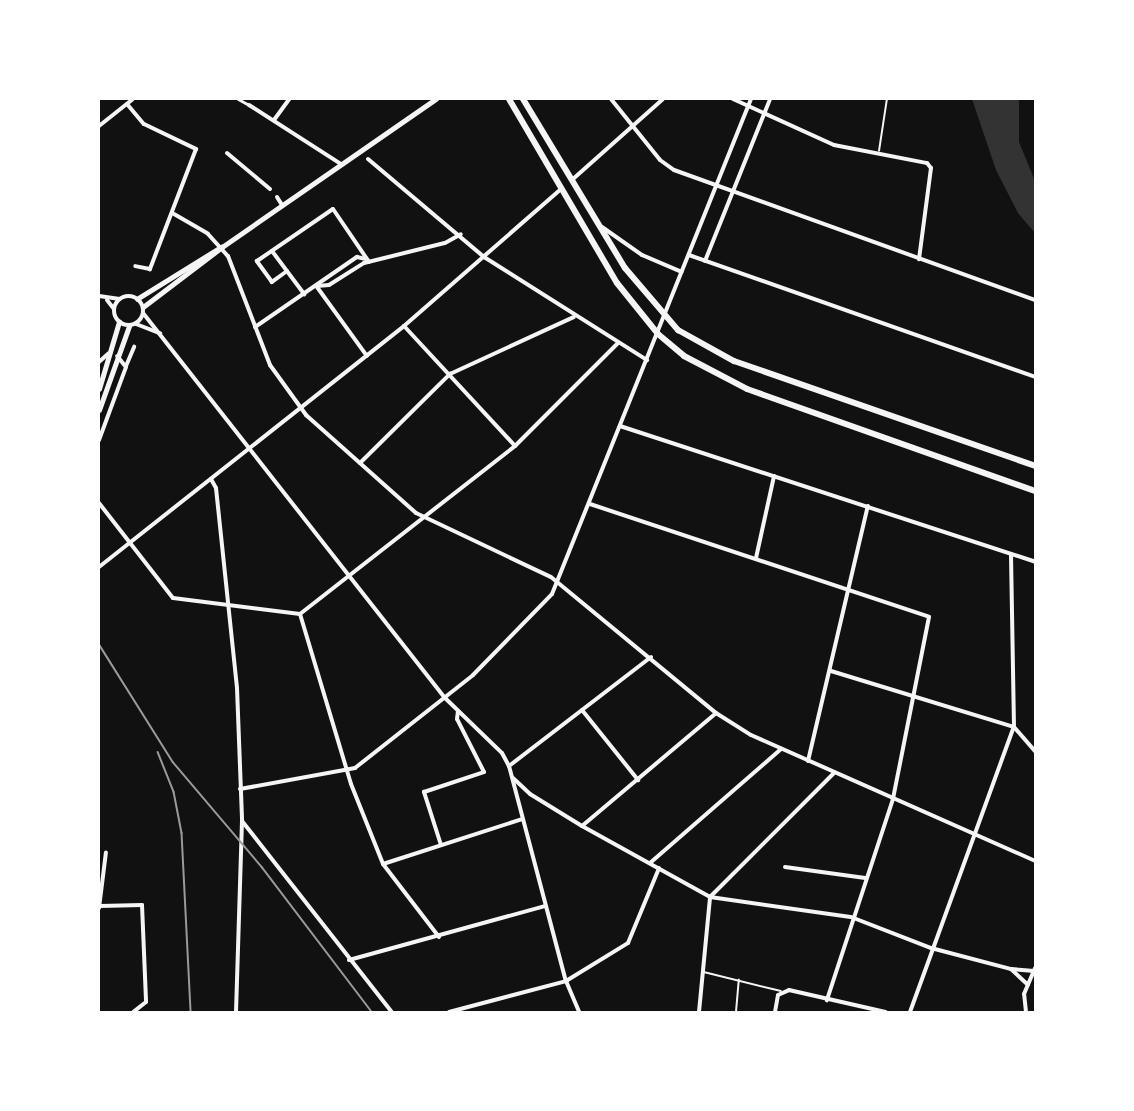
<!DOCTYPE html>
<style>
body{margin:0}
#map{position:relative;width:1134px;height:1111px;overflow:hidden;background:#111;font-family:"Nunito Sans",sans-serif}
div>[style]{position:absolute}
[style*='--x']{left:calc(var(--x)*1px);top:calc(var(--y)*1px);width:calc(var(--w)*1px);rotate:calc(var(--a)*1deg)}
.water>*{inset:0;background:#333}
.service>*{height:1.5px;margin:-0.75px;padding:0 0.75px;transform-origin:0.75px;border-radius:0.75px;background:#f5f5f5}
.pedestrian>*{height:3px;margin:-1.5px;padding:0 1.5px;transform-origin:1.5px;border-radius:1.5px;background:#f5f5f5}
.minor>*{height:4px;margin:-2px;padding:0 2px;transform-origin:2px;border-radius:2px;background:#f5f5f5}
.tertiary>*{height:4.5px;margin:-2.25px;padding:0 2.25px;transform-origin:2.25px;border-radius:2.25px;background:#f5f5f5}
.tertiary>.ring{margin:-2.25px;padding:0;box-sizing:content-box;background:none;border:4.5px solid #f5f5f5;border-radius:50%}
.primary>*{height:6px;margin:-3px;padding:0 3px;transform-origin:3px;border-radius:3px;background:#f5f5f5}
.rail>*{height:1.5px;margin:-0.75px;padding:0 0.75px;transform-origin:0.75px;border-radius:0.75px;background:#9a9a9a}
span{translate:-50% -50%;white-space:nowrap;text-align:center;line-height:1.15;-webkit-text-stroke:4.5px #fff;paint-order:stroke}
.frame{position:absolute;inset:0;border:100px solid #fff;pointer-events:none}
</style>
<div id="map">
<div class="water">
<div style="clip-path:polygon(972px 99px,1019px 99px,1019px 142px,1035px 181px,1035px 233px,1018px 213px,996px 170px)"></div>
</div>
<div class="service">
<div style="--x:879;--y:151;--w:53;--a:-81.3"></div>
<div style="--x:704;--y:972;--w:79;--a:13.9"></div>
<div style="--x:736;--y:1012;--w:32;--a:-85"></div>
</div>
<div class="pedestrian">
<div style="--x:238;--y:99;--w:13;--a:29"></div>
</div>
<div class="minor">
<div style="--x:611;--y:99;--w:78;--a:51.2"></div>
<div style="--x:660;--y:160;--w:17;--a:36"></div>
<div style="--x:674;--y:170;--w:384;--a:19.8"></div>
<div style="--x:733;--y:99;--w:111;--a:24.5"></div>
<div style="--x:834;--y:145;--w:95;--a:11"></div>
<div style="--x:927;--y:163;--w:6;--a:51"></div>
<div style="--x:931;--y:168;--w:92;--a:97.5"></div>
<div style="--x:127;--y:104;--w:26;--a:50"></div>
<div style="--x:144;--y:124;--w:58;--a:25.7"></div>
<div style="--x:196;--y:149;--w:129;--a:111"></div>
<div style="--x:150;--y:269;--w:15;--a:-169"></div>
<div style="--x:249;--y:105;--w:109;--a:32.7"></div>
<div style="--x:274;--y:120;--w:26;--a:-54"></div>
<div style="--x:99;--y:126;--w:43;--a:-38.5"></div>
<div style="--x:227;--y:153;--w:56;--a:39.9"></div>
<div style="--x:368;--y:159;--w:152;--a:40.2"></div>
<div style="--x:484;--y:257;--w:193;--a:32.3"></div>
<div style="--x:573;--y:179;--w:120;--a:-41.6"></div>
<div style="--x:277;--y:197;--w:9;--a:58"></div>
<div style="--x:174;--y:214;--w:39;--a:30"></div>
<div style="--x:208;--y:234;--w:30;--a:48"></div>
<div style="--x:228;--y:256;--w:117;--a:68.9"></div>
<div style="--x:270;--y:365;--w:62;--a:54.2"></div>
<div style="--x:306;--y:415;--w:147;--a:41.7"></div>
<div style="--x:416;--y:513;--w:149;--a:25.4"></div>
<div style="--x:551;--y:577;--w:214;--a:39.5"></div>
<div style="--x:716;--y:713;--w:41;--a:32.2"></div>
<div style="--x:751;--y:735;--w:311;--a:23.9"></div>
<div style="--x:602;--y:227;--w:49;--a:35"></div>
<div style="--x:642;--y:255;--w:43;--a:23"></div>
<div style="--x:272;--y:251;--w:54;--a:53.3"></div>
<div style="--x:689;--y:255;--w:367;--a:19.4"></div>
<div style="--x:705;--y:261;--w:175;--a:-68.1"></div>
<div style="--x:287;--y:271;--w:19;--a:144"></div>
<div style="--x:272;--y:282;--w:26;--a:-126"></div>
<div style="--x:257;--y:261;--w:92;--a:-34.4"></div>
<div style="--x:333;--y:209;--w:64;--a:55.8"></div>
<div style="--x:317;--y:286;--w:12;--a:-5"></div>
<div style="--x:329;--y:285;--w:41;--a:-32.2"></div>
<div style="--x:364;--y:263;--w:83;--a:-13.9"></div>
<div style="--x:445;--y:243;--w:18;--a:-29"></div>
<div style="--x:317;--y:287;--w:85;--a:54.1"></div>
<div style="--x:99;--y:296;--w:21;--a:8"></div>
<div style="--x:107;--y:300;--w:11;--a:52"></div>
<div style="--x:143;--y:313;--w:489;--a:51.9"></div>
<div style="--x:445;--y:698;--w:79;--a:44"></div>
<div style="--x:502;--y:753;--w:15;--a:62"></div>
<div style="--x:509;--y:766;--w:222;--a:75.2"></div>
<div style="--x:566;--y:981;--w:34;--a:67"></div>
<div style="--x:136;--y:324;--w:26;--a:21"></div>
<div style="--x:404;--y:326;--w:163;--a:47.2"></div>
<div style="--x:255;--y:327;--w:124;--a:-34.5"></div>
<div style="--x:357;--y:257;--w:9;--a:13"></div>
<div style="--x:99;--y:362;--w:13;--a:-42"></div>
<div style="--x:126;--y:366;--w:21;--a:-67"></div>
<div style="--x:620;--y:426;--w:437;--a:18.1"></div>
<div style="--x:99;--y:440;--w:78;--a:-69.7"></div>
<div style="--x:126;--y:367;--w:14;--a:-129"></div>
<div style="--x:360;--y:463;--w:127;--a:-44.7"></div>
<div style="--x:450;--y:374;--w:136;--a:-24.7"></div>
<div style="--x:211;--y:479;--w:10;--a:61"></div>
<div style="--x:216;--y:488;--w:201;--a:84"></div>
<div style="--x:237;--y:688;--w:133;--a:87.8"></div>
<div style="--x:242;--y:821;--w:191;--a:91.8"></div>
<div style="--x:99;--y:503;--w:120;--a:52.1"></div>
<div style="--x:173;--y:598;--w:128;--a:7.2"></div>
<div style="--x:300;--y:614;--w:273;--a:-38"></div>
<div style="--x:515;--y:446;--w:146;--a:-45"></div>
<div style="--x:590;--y:504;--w:357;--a:18.4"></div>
<div style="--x:929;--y:617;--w:186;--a:101.2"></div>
<div style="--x:893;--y:799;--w:212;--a:108.2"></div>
<div style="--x:756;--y:558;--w:84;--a:-77.6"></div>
<div style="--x:99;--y:567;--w:389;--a:-38.3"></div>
<div style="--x:404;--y:326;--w:208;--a:-41.1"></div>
<div style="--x:300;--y:614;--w:177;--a:73.3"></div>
<div style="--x:351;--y:784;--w:86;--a:68.2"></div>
<div style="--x:383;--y:864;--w:92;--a:52.5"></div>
<div style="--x:831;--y:671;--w:191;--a:17"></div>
<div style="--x:1014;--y:727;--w:32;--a:49"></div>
<div style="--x:582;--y:710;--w:90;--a:51.3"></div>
<div style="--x:808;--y:761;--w:262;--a:-76.8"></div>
<div style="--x:509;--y:766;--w:179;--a:-37.5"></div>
<div style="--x:513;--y:778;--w:23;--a:43"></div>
<div style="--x:530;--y:794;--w:61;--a:31.6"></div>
<div style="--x:582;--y:826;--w:146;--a:29"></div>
<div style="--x:710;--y:897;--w:142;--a:8.1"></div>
<div style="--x:851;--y:917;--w:86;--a:21.2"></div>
<div style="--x:931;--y:948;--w:83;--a:14.7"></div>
<div style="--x:1011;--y:969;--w:23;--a:5"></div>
<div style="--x:240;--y:789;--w:117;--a:-10.3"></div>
<div style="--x:355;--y:768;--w:150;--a:-38.2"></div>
<div style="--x:473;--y:675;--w:113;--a:-45.7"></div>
<div style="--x:552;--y:594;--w:534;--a:-68.1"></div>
<div style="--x:242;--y:821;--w:243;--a:51.9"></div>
<div style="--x:582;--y:826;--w:175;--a:-40.1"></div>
<div style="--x:441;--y:845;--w:56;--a:-107.8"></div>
<div style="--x:424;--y:792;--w:63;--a:-18.4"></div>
<div style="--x:484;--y:772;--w:59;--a:-117"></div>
<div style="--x:457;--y:719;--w:8;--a:-83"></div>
<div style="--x:650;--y:863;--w:174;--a:-41"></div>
<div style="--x:383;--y:864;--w:146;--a:-17.9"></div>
<div style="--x:785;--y:867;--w:81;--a:7.8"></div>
<div style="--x:100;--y:906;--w:42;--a:-1.4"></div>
<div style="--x:142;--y:905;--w:97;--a:87.6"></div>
<div style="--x:146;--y:1002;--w:16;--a:142"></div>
<div style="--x:99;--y:908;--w:56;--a:-82.9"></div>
<div style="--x:349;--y:960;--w:203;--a:-15.4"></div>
<div style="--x:1011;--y:969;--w:23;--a:43"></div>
<div style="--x:449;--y:1012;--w:121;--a:-14.8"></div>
<div style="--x:566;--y:981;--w:73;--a:-31.5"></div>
<div style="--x:628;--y:943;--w:81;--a:-67.5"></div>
<div style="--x:699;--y:1012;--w:116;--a:-84.5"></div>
<div style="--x:710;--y:897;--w:175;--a:-45"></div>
<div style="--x:775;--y:1012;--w:17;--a:-80"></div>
<div style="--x:778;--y:995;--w:12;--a:-24"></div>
<div style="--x:789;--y:990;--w:99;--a:12.8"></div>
<div style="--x:910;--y:1012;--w:303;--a:-70"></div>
<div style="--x:1014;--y:727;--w:173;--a:-91"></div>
<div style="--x:1026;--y:1012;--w:18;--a:-96"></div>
<div style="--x:1024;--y:994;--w:28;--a:-67"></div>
</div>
<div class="tertiary">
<div class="ring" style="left:114px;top:296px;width:25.5px;height:25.5px"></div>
<div style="--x:137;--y:299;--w:99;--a:-31.8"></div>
<div style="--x:143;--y:307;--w:99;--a:-37.2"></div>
<div style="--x:222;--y:247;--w:260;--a:-34.7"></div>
<div style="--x:99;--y:389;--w:70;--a:-73.4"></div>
<div style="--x:99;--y:410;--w:89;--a:-70.3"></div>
</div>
<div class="primary">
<div style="--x:509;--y:99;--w:213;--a:59.6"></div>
<div style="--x:617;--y:283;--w:65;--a:51.2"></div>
<div style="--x:658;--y:334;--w:34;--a:40"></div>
<div style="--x:684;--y:356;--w:71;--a:27.6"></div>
<div style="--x:747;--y:389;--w:306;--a:19.5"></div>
<div style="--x:523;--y:99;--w:197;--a:58.9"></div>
<div style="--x:625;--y:268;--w:82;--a:49.5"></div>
<div style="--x:678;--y:330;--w:64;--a:29"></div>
<div style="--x:734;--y:361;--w:319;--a:19.2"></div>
</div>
<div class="rail">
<div style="--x:99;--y:644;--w:139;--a:57.9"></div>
<div style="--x:173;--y:762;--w:138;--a:49.7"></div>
<div style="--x:262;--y:867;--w:182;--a:52.8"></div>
<div style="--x:158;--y:752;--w:43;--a:68.2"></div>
<div style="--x:174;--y:792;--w:42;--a:79"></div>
<div style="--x:182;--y:833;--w:179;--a:87.1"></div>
</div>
<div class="frame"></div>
</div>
